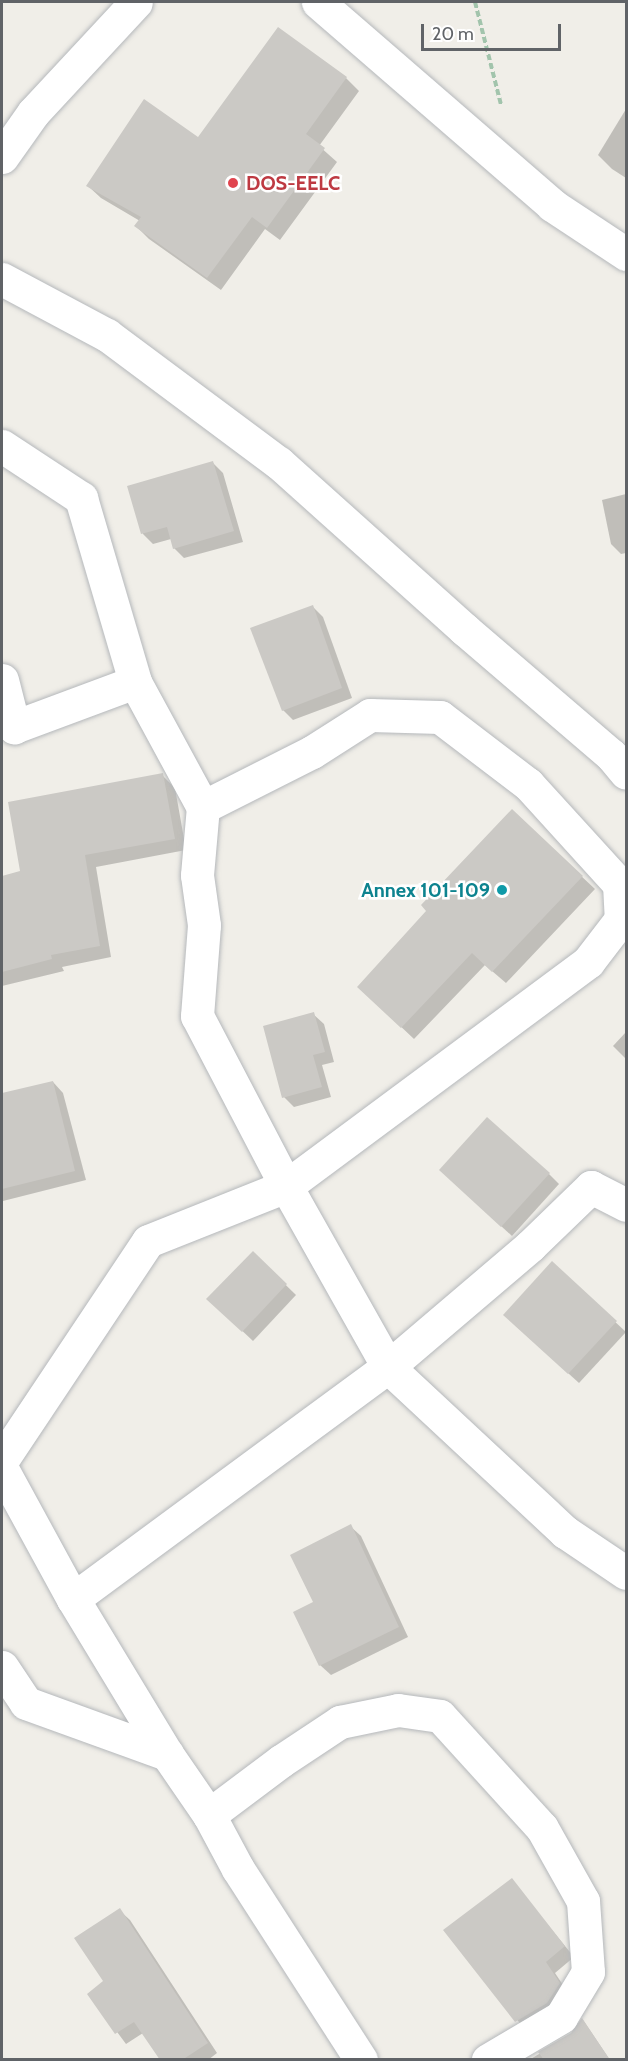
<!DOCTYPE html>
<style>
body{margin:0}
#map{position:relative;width:628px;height:2061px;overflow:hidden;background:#f0eee8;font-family:Cabin,sans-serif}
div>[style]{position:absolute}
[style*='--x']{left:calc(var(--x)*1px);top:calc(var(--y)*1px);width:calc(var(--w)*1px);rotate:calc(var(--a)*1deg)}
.shadow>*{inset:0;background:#0003}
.building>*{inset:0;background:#cbc9c5}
.path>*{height:4px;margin-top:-2px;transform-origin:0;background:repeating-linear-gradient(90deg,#a2c4ac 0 6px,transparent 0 9px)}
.roads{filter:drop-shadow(0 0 2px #b5b8bb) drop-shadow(0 0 2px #b5b8bb)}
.minor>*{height:33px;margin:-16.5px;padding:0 16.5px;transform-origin:16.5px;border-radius:16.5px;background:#fff}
.dots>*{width:16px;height:16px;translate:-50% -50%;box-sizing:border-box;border:3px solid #fff;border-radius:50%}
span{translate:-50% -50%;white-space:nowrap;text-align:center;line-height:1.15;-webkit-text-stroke:5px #fff;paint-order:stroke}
.health-label{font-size:20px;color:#be3a42;font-weight:700}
.left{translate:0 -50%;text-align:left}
.culture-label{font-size:20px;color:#0d838f;font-weight:700}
.right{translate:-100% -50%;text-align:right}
.frame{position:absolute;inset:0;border:3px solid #606367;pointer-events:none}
.scale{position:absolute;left:421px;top:24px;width:140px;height:27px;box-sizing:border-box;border:3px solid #606367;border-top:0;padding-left:8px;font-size:18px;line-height:21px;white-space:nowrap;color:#606367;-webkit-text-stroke:4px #fff;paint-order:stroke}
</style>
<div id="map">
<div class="shadow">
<div style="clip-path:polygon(346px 78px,359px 91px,319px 146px,337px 162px,280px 240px,265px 229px,221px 290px,149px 239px,136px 226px,140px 221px,101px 198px,88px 186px)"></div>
<div style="clip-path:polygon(626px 109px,626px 178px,612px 169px,598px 155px)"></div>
<div style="clip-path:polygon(213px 463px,223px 473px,243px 542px,184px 558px,174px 548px,171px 539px,153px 544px,143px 534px,129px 487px)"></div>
<div style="clip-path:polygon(626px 494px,626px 553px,621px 554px,611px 544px,602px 500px)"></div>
<div style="clip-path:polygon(313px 607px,323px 617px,352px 698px,293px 720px,283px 710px)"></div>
<div style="clip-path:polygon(163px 776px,175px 788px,186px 850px,96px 867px,111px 957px,62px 967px,64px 971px,2px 986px,2px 877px,21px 872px)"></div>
<div style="clip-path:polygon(512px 811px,595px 889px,506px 983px,485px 965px,414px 1039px,359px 987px,428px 911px)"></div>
<div style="clip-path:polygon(313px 1014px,324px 1024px,334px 1062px,322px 1065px,331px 1097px,294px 1107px,284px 1097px)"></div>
<div style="clip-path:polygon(626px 1032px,626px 1059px,613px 1046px)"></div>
<div style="clip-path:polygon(53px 1082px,63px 1093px,86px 1180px,3px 1201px,2px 1095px)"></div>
<div style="clip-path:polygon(549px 1174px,559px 1184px,512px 1236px,451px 1180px)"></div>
<div style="clip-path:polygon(253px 1253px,296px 1295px,253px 1341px,219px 1309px)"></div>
<div style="clip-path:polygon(552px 1263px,626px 1332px,579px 1383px,515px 1325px)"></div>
<div style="clip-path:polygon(350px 1526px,361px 1536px,408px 1637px,331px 1675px,320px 1665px,315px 1602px)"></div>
<div style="clip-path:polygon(511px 1880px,574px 1957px,555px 1973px,569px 1994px,527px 2032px,445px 1930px)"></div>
<div style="clip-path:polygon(119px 1910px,130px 1920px,217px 2053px,208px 2060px,162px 2060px,143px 2033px,126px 2044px,89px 1994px,106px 1982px)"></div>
<div style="clip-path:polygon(583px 2020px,610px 2060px,529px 2060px,572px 2034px)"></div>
</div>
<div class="building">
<div style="clip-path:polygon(278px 27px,347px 77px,306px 134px,325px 148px,267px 228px,252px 217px,207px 278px,134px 226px,141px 217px,86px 186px,144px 99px,198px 137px)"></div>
<div style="clip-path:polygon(213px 461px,234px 531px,173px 549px,167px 527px,141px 534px,127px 486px)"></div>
<div style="clip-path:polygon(313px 605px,342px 688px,282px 711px,250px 628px)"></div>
<div style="clip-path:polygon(163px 773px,175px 839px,85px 855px,100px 946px,51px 955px,52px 959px,2px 972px,2px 876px,20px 871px,8px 802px)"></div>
<div style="clip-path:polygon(512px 809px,583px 876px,492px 972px,472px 953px,401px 1028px,357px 987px,426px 911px,421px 905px)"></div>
<div style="clip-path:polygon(314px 1012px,325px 1052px,313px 1055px,322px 1087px,282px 1098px,263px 1026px)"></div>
<div style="clip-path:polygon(53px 1081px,75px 1171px,2px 1189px,2px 1093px)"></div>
<div style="clip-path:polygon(487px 1117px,550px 1173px,501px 1227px,439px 1170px)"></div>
<div style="clip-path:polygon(253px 1251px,287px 1284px,242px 1332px,206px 1299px)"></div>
<div style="clip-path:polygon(552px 1261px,617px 1321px,568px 1374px,503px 1315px)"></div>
<div style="clip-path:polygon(351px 1524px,399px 1627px,319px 1666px,293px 1612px,313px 1602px,290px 1555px)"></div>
<div style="clip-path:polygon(512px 1878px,565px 1946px,546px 1962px,560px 1983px,547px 2003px,515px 2022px,443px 1930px)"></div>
<div style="clip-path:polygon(120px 1908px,208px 2043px,182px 2060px,160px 2060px,134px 2022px,115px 2034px,87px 1994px,103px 1981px,74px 1938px)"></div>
<div style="clip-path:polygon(582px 2018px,610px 2060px,544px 2060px,538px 2052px,571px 2033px)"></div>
</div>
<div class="path">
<div style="--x:475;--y:2;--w:106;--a:75.8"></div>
</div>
<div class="roads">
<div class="minor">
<div style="--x:318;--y:2;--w:310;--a:40.9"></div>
<div style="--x:552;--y:205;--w:89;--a:33.5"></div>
<div style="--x:2;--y:157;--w:54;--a:-54.8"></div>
<div style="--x:33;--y:113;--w:151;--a:-47.1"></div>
<div style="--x:2;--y:279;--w:119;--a:28.1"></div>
<div style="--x:107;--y:335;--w:214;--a:36.7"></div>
<div style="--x:279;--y:463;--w:249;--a:41.9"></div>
<div style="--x:464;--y:629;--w:194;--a:40.6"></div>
<div style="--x:611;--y:755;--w:23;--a:50"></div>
<div style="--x:2;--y:446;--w:95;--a:33.4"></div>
<div style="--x:81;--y:498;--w:192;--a:73.6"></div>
<div style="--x:2;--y:680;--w:49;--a:75.7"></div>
<div style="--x:14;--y:727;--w:129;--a:-20.4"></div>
<div style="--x:135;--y:682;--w:142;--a:61.5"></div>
<div style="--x:2;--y:1460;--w:263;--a:-56.3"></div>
<div style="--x:148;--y:1241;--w:149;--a:-21.7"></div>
<div style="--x:286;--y:1186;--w:192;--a:-117.6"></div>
<div style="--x:197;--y:1016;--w:91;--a:-85.6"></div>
<div style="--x:204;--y:925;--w:50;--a:-98"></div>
<div style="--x:197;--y:875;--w:68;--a:-85"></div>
<div style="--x:203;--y:807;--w:122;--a:-26.8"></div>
<div style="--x:312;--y:752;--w:69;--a:-32.5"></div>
<div style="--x:370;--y:715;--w:70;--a:1.6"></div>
<div style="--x:440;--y:717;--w:111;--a:37.3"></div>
<div style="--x:528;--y:784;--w:135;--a:47.7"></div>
<div style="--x:619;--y:884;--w:35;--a:87"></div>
<div style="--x:621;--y:919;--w:54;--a:127.5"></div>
<div style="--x:588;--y:962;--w:376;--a:143.4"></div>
<div style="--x:286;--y:1186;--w:208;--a:60.6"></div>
<div style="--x:388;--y:1367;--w:187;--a:-40.4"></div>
<div style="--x:530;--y:1246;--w:85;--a:-44"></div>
<div style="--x:591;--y:1187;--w:39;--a:27"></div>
<div style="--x:2;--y:1469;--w:148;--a:61.4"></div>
<div style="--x:73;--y:1599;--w:181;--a:58.8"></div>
<div style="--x:167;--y:1754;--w:74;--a:55.5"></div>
<div style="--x:209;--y:1815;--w:61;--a:61.8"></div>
<div style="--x:238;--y:1869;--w:227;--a:57.2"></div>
<div style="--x:73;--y:1599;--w:391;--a:-36.4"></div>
<div style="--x:388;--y:1367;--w:242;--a:43"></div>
<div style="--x:565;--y:1532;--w:73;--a:33.9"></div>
<div style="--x:2;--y:1667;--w:43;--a:56.3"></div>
<div style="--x:26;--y:1703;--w:150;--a:19.9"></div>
<div style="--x:209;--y:1815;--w:90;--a:-36.9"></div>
<div style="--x:281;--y:1761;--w:71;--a:-33.5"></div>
<div style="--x:340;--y:1722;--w:59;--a:-11.7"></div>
<div style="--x:398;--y:1710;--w:42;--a:8.1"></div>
<div style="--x:440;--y:1716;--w:151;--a:47.7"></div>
<div style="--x:542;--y:1828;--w:84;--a:60.7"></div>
<div style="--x:583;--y:1901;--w:71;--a:86"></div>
<div style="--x:588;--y:1972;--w:52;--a:121"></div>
<div style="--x:561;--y:2017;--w:85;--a:149.5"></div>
</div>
</div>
<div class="dots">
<div style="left:233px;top:183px;background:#e0444e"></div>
<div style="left:502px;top:890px;background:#0f9aa8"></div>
</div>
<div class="health-label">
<span class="left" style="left:246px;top:183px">DOS-EELC</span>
</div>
<div class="culture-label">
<span class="right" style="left:490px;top:890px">Annex 101-109</span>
</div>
<div class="frame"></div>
<div class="scale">20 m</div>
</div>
